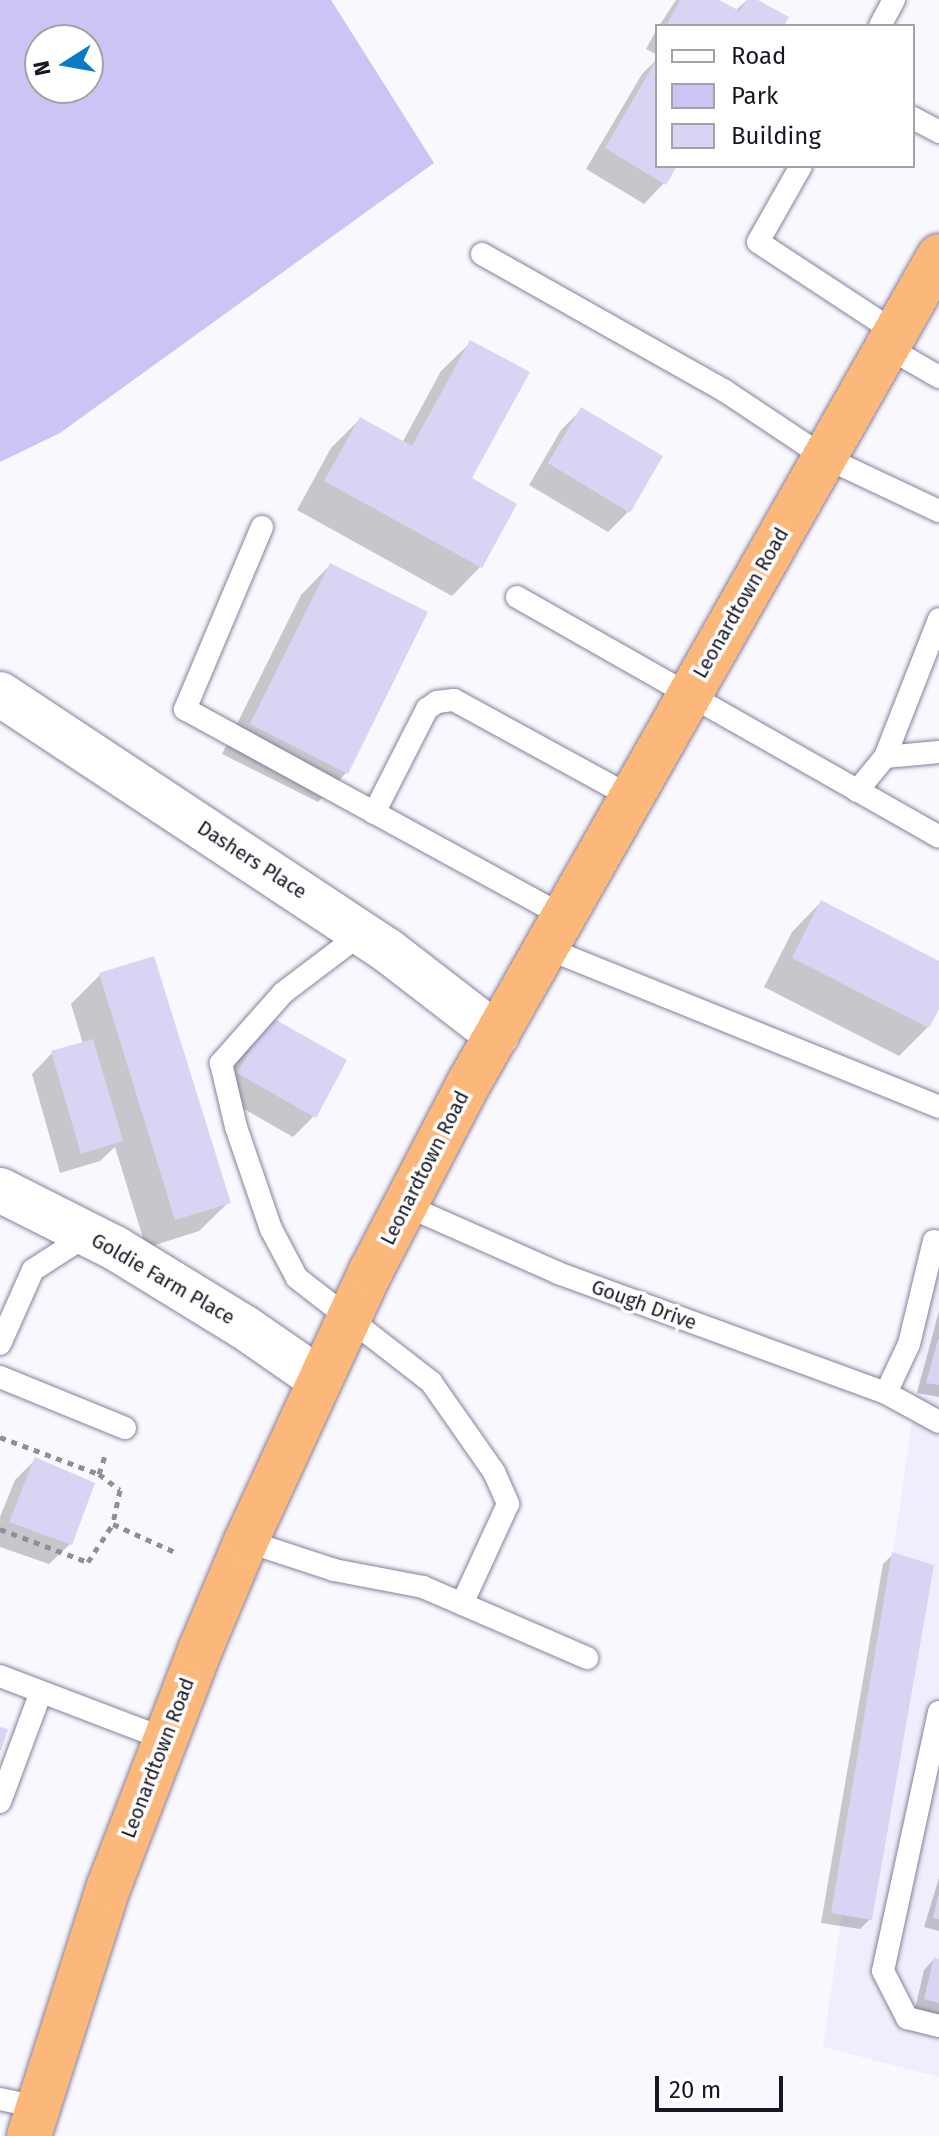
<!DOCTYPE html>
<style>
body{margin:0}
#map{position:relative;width:939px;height:2136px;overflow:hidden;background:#f9f8fe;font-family:"Fira Sans",sans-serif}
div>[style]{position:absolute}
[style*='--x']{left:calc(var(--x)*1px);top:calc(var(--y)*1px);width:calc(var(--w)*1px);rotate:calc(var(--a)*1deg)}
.built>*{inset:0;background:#f0eefd}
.green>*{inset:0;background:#cdc3f5}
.shadow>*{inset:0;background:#0003}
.building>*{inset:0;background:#dad4f4}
.path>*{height:5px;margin-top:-2.5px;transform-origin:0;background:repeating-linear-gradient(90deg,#908e97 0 6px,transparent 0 12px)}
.roads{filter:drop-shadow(0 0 2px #86809d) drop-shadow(0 0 2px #86809d)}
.service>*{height:22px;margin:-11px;padding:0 11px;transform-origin:11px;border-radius:11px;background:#fff}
.minor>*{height:44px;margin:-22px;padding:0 22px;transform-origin:22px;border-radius:22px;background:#fff}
.trunk>*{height:44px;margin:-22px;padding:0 22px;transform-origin:22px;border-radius:22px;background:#fcb87b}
span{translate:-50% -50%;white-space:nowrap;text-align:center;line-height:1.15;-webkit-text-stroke:7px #fff;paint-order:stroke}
.street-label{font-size:20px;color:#191722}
.legend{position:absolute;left:655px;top:24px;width:260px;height:144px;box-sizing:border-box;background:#fff;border:2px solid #a3a2a7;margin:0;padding:10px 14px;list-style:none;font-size:24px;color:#191722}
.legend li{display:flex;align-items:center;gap:16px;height:40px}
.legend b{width:40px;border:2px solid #a3a2a7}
.north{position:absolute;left:24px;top:24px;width:80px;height:80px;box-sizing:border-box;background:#fff;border:2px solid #a3a2a7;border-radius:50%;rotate:259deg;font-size:22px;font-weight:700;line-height:32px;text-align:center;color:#191722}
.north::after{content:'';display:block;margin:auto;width:28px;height:36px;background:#097ac4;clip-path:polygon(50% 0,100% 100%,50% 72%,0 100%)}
.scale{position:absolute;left:655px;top:2076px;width:128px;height:36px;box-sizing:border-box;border:4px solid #191722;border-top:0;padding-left:10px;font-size:24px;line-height:28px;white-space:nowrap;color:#191722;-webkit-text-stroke:6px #fff;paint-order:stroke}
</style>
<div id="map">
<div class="built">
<div style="clip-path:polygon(939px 1231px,939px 2077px,823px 2047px)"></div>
</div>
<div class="green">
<div style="clip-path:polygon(evenodd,0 0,331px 0,434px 163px,60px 433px,0 462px,0 0,40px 40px,88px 40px,88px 88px,40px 88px,40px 40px)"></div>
</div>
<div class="shadow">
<div style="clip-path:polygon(676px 0,715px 0,735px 11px,747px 0,754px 0,782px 26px,659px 26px)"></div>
<div style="clip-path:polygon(657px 29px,657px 55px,646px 49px)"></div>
<div style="clip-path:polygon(657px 59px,657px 166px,674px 166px,664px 183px,644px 204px,586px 169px,642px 74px)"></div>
<div style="clip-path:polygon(471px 342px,469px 479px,481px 566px,452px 596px,297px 510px,331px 448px,360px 419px,402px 443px,441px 371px)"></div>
<div style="clip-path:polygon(582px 409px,628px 512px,608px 532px,529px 485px,561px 430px)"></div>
<div style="clip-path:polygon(330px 565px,347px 772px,318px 802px,222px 754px,301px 595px)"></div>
<div style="clip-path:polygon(821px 902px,939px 963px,939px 1005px,928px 1027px,899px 1056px,764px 987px,792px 932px)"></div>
<div style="clip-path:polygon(100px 975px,229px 1202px,199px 1231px,146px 1248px,115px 1147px,100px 1161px,60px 1173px,32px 1074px,52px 1053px,83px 1044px,71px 1004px)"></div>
<div style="clip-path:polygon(269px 1018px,314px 1116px,293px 1137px,218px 1094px,249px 1039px)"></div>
<div style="clip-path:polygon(939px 1311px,939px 1397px,917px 1393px)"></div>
<div style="clip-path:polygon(35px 1460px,70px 1544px,49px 1564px,0 1547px,0 1517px,15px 1480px)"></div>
<div style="clip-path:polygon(893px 1554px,870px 1919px,860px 1929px,821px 1923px,883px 1564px)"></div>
<div style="clip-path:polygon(939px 1878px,939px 1931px,924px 1927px)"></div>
<div style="clip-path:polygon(934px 1959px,939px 1961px,939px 2015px,915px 2009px,924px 1970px)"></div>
</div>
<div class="building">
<div style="clip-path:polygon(680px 0,719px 0,740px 11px,746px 0,758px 0,789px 17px,784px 26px,666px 26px)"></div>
<div style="clip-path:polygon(657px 59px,657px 166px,677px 166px,666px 185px,605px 148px)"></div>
<div style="clip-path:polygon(470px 340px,530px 372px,472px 478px,517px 504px,482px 568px,324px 481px,360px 417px,412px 446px)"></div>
<div style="clip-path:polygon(581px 407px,663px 456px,630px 513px,548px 463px)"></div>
<div style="clip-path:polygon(330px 563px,428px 612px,348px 774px,250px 724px)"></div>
<div style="clip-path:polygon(821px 900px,939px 961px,939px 1009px,929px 1028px,792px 958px)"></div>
<div style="clip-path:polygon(154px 956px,231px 1203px,175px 1220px,99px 973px)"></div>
<div style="clip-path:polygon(269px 1016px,347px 1060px,316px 1118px,237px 1073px)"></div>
<div style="clip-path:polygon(93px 1039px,123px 1141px,81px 1154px,51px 1051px)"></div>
<div style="clip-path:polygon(938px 1339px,939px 1339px,939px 1385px,926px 1383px)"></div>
<div style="clip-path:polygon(35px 1457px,95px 1483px,72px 1545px,9px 1522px)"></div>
<div style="clip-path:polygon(892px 1552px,934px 1565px,872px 1920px,831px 1913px)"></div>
<div style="clip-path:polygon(0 1727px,8px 1729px,1px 1751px,0 1751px)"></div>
<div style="clip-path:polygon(938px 1896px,939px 1896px,939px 1919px,933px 1918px)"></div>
<div style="clip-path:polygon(934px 1957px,939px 1959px,939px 2003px,924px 1999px)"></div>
</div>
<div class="path">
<div style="--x:0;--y:1437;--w:106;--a:20.5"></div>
<div style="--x:99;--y:1474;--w:26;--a:37"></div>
<div style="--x:120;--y:1490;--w:35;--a:102"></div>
<div style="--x:113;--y:1524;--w:68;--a:24.3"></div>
<div style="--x:99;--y:1474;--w:19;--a:-72"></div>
<div style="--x:0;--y:1529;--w:94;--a:20.6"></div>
<div style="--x:88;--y:1562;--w:45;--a:-56.7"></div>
</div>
<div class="roads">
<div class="service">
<div style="--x:880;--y:26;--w:30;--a:-62"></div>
<div style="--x:913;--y:118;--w:30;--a:28"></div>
<div style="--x:801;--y:166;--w:87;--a:119.5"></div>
<div style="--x:758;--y:242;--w:164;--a:33.3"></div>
<div style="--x:482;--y:254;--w:279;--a:29.4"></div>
<div style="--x:725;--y:391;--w:119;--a:33.7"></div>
<div style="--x:824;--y:457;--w:127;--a:25.2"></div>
<div style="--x:887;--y:347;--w:60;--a:30"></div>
<div style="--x:262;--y:527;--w:198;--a:112.9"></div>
<div style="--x:185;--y:709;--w:431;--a:28.7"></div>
<div style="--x:517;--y:597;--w:485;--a:29.6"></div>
<div style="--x:885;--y:757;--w:148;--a:-68.6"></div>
<div style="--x:857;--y:791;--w:44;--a:-50.5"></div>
<div style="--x:885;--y:757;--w:54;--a:-5.3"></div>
<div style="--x:374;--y:813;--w:117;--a:-63"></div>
<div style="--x:427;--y:709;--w:12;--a:-35"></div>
<div style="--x:437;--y:702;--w:17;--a:-7"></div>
<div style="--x:454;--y:700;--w:202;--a:28.7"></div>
<div style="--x:362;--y:933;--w:99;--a:142.8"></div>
<div style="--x:283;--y:993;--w:94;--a:131.5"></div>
<div style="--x:221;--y:1063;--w:66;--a:76.8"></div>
<div style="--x:236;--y:1127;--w:108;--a:71.1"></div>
<div style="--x:271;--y:1229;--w:55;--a:62"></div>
<div style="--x:297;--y:1278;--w:170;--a:37.8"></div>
<div style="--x:431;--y:1382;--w:110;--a:55"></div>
<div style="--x:494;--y:1472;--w:35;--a:66"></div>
<div style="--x:508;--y:1504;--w:110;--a:114.7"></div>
<div style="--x:546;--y:948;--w:424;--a:22"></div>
<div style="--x:407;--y:1206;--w:165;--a:23.9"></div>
<div style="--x:558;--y:1273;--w:349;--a:20.1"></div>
<div style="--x:886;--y:1393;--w:60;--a:28.7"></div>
<div style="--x:0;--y:1344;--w:81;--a:-66"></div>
<div style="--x:33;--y:1270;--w:64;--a:-32.9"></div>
<div style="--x:0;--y:1377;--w:135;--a:22.2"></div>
<div style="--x:886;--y:1393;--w:54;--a:-64.9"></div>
<div style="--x:909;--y:1344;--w:106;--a:-76.4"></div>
<div style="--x:246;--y:1541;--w:93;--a:18.2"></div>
<div style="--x:334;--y:1570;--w:91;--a:10.8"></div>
<div style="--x:423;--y:1587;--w:179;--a:23.4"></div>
<div style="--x:0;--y:1676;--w:177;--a:20.9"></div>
<div style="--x:939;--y:1712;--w:265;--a:102.2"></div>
<div style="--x:883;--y:1971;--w:53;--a:62.9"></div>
<div style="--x:907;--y:2018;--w:33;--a:14"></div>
<div style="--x:0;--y:1802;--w:117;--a:-69.6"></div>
<div style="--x:0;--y:2099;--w:38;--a:12"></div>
</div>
<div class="minor">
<div style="--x:0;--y:694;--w:464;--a:33.5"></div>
<div style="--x:387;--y:950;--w:139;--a:37.7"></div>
<div style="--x:0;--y:1190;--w:129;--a:26.8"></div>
<div style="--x:115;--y:1248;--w:151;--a:31.5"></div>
<div style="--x:244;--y:1327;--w:91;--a:34.7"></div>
</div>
<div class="trunk">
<div style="--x:29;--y:2136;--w:262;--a:-72.3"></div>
<div style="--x:109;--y:1886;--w:253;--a:-68.9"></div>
<div style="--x:200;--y:1650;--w:118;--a:-67.1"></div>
<div style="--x:246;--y:1541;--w:298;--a:-65.2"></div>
<div style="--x:371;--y:1271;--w:212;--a:-62.5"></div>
<div style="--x:469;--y:1083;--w:951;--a:-60.39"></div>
</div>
</div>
<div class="street-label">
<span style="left:741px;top:603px;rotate:-60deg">Leonardtown Road</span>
<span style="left:252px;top:860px;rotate:33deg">Dashers Place</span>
<span style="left:425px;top:1168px;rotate:-63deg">Leonardtown Road</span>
<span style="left:163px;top:1279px;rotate:30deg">Goldie Farm Place</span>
<span style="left:644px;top:1305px;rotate:20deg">Gough Drive</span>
<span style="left:158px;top:1758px;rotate:-69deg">Leonardtown Road</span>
</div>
<ul class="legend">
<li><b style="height:10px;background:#fff"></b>Road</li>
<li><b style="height:22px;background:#cdc3f5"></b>Park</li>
<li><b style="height:22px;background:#dad4f4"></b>Building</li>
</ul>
<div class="north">N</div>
<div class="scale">20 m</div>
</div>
